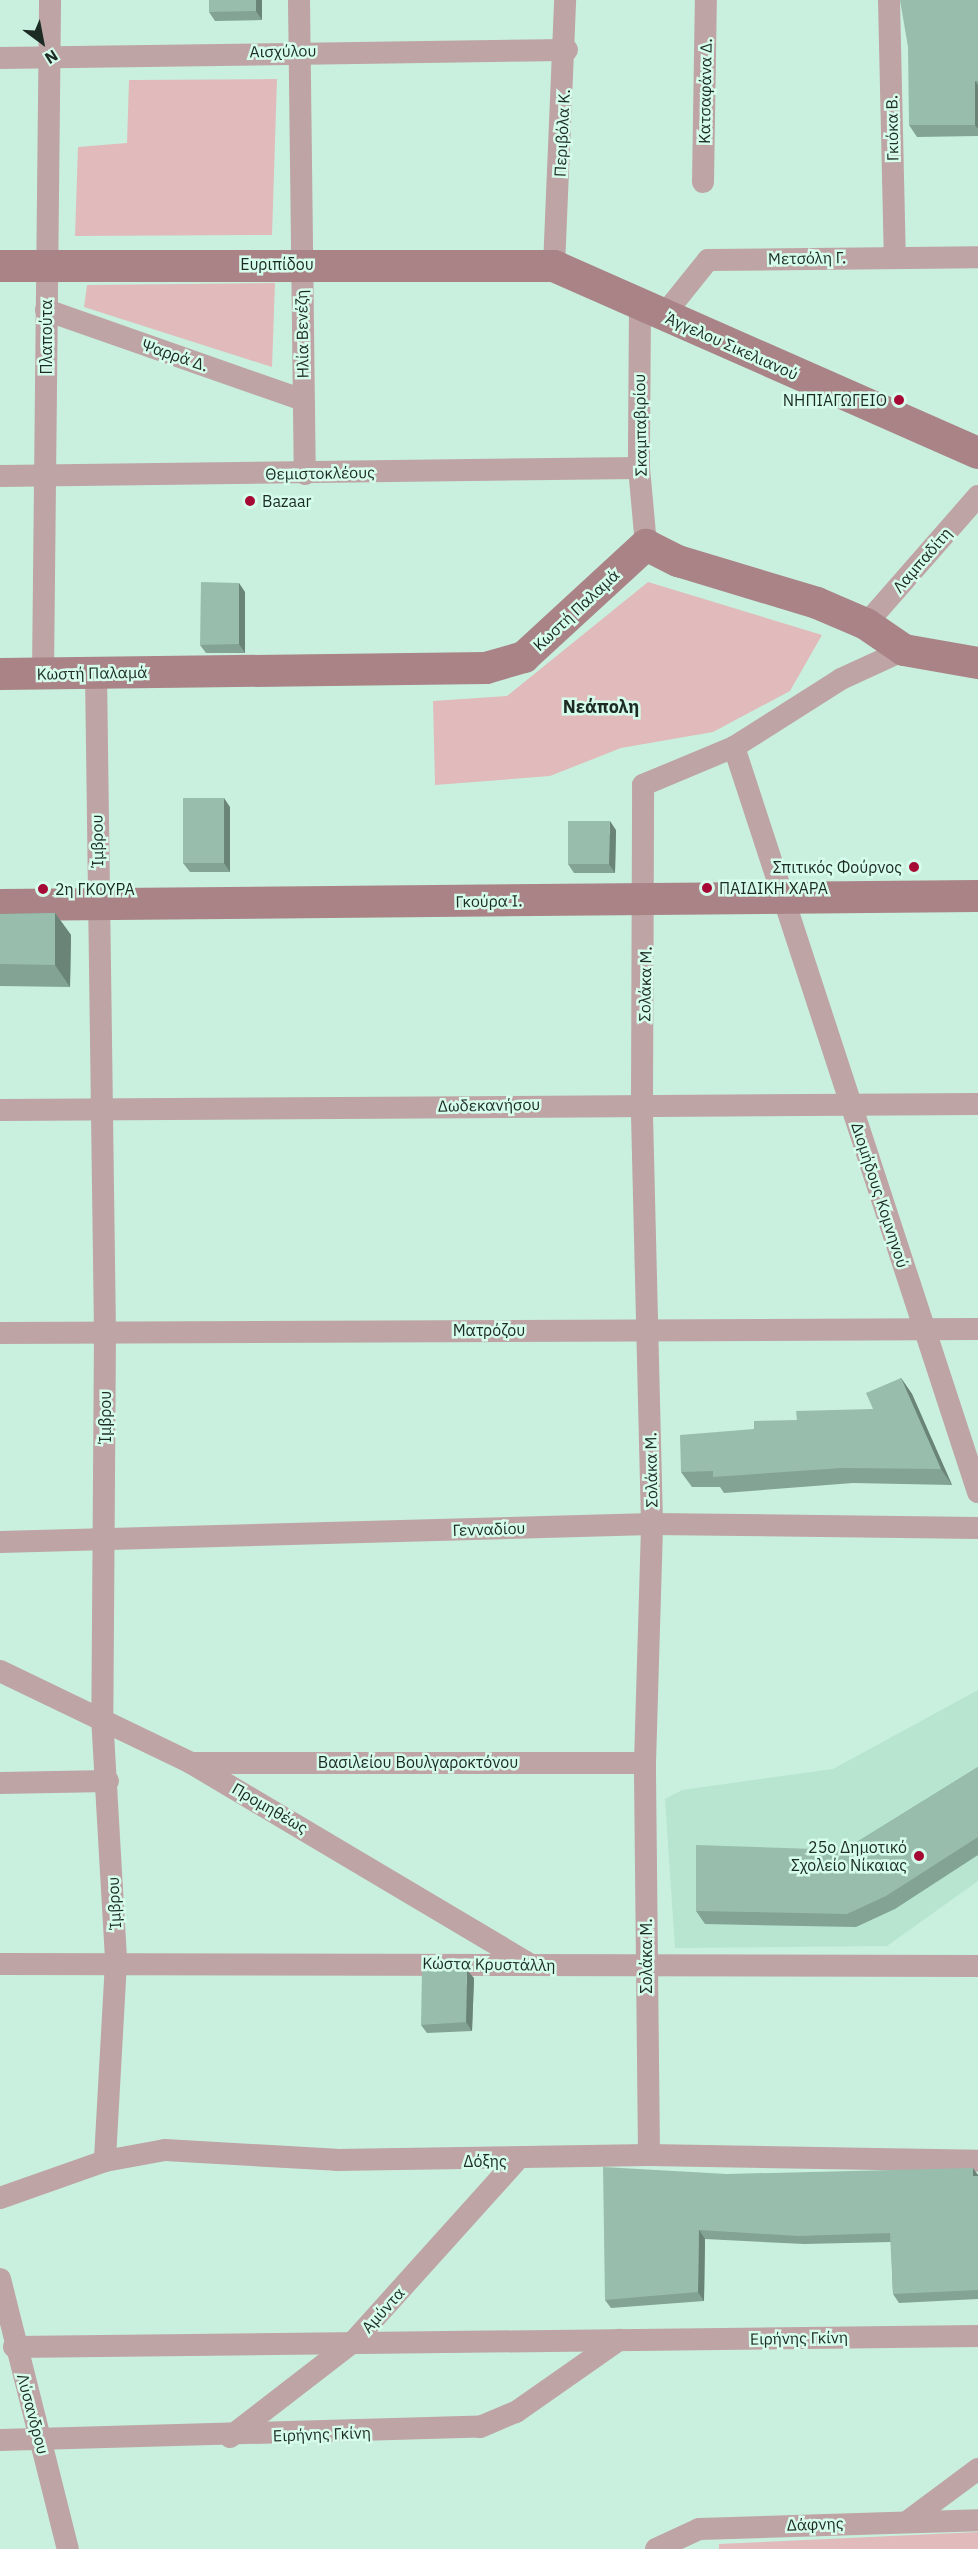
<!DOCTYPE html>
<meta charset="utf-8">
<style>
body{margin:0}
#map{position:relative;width:978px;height:2549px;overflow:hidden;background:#c9f0de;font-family:"IBM Plex Sans",sans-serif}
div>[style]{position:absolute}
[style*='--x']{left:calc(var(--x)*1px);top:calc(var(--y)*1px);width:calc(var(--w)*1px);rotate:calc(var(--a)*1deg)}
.built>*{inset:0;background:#b7e5d0}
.green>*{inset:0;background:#e1babb}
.street>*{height:22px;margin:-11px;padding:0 11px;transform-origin:11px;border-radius:11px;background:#bea4a4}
.secondary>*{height:32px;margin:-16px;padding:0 16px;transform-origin:16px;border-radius:16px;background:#a98385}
.wall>*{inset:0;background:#83a394}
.shaded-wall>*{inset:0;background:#6a8478}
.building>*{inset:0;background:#98bdac}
.dots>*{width:16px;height:16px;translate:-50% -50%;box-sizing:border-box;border:3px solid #d6fdeb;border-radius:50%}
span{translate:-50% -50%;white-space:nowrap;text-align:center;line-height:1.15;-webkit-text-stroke:5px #d6fdeb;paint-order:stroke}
.street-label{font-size:16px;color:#1c2b24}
.poi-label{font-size:16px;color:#1c2b24}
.right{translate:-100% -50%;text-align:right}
.left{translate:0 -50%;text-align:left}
.neighbourhood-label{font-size:18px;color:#1c2b24;font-weight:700}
.north{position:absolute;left:12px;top:12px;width:60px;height:60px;-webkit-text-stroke:4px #d6fdeb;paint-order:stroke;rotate:148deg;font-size:16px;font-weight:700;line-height:24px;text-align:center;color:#1c2b24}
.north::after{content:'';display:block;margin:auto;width:21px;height:27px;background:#1c2b24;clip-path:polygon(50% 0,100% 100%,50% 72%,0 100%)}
</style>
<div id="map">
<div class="built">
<div style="clip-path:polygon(978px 1690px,978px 1881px,887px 1946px,675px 1948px,665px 1799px,682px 1790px,833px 1769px)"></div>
</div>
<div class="green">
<div style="clip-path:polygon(277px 79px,272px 235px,75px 236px,78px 147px,127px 143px,129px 80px)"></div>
<div style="clip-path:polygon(275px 283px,272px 367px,84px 307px,87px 285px)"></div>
<div style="clip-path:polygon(648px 582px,822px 635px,790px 691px,713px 732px,621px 748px,550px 776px,435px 785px,433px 701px,507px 696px)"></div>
<div style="clip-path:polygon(978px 2532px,978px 2549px,719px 2549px,719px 2544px)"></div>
</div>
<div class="street">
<div style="--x:299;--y:0;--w:474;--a:89.3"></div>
<div style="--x:889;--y:0;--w:256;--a:88.7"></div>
<div style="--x:0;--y:58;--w:567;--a:-0.81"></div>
<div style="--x:703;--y:182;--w:182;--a:-89.1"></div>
<div style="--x:554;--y:266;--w:266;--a:-87.6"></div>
<div style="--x:640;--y:305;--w:163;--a:90.4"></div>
<div style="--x:639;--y:468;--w:77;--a:84.8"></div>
<div style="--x:46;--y:310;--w:272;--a:19.3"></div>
<div style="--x:663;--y:316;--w:72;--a:-51.2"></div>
<div style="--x:708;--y:260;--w:270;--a:-0.6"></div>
<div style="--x:0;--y:476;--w:639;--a:-0.72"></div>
<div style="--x:866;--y:624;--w:170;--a:-48.8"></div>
<div style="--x:43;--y:673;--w:673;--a:-89.4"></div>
<div style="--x:96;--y:673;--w:660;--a:89.22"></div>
<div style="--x:105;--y:1333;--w:383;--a:90.4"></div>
<div style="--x:102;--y:1716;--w:246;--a:86.7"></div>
<div style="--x:116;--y:1962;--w:199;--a:93.2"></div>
<div style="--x:734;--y:747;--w:784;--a:71.87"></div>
<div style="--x:0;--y:1110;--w:978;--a:-0.35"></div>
<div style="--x:0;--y:1333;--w:978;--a:-0.23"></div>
<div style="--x:0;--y:1542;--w:652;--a:-1.58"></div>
<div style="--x:652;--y:1524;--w:326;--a:0.7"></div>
<div style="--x:0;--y:1671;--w:212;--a:25.7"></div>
<div style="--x:191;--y:1763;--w:392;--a:30.7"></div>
<div style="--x:191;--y:1763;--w:454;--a:0"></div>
<div style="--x:0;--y:1783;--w:108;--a:-1.1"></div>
<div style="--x:0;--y:1964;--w:978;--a:0.12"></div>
<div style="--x:649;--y:2155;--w:392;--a:-90.6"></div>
<div style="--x:645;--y:1763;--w:239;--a:-88.3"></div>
<div style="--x:652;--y:1524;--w:421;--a:-91.4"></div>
<div style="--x:642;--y:1103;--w:318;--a:-89.8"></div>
<div style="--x:643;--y:785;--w:99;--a:-22.7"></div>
<div style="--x:734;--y:747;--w:127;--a:-32.4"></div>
<div style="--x:841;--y:679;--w:69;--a:-24.7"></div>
<div style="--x:0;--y:2198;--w:111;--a:-19.4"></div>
<div style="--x:105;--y:2161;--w:61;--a:-10.4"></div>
<div style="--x:165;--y:2150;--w:171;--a:3.3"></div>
<div style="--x:336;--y:2160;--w:313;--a:-0.9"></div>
<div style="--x:649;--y:2155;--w:329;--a:1"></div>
<div style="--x:0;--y:2279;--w:278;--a:75.9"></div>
<div style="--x:14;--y:2347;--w:964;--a:-0.65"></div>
<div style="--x:230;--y:2437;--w:157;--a:-37.7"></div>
<div style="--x:354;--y:2341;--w:242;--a:-48"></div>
<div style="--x:0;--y:2440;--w:480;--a:-1.6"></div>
<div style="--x:480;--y:2427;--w:39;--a:-23"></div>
<div style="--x:516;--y:2412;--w:126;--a:-35"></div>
<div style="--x:908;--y:2521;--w:87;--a:-36.6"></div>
<div style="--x:656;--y:2549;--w:47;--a:-24.9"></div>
<div style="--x:699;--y:2529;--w:279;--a:-1.8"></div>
</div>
<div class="secondary">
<div style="--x:0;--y:266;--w:554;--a:0"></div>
<div style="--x:554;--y:266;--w:463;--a:23.8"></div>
<div style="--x:0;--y:674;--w:486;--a:-0.7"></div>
<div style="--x:486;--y:668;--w:40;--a:-16"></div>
<div style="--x:524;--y:657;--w:166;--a:-42.6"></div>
<div style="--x:646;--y:545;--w:36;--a:27"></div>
<div style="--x:678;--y:561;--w:145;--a:16.8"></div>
<div style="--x:817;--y:603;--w:53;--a:23.2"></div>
<div style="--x:866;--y:624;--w:46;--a:34.4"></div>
<div style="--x:904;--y:650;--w:75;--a:10"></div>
<div style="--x:0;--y:905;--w:978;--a:-0.53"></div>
</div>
<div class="wall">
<div style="clip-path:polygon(262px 0,262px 20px,215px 21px,209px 12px)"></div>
<div style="clip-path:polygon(978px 0,978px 136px,917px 137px,909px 125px)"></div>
<div style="clip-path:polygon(245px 592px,245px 653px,206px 653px,200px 645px)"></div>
<div style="clip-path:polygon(230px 807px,230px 872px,190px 872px,183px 863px)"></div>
<div style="clip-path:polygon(616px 830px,615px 873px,574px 873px,568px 864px)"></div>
<div style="clip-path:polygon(55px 913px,71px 935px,70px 987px,0 986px,0 914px)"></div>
<div style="clip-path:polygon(901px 1378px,912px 1394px,952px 1485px,853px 1483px,724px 1493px,720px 1487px,692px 1487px,681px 1472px,797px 1420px,873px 1409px)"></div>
<div style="clip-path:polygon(978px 1767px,978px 1855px,895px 1909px,856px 1927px,705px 1924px,696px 1911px,844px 1850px)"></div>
<div style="clip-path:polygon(474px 1978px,472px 2031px,427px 2033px,421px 2025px)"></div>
<div style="clip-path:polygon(727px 2174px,978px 2175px,978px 2299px,899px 2303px,893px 2294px,891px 2242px,804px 2244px,705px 2239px,704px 2301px,611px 2308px,605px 2300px)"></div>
</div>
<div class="shaded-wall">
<div style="clip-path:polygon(256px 0,262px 0,262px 20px,256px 11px)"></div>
<div style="clip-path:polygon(975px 81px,978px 85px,978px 129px,975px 125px)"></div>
<div style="clip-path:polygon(239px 583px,245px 592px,245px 653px,239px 644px)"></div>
<div style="clip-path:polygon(224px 798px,230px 807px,230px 872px,224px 863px)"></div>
<div style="clip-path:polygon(610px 821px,616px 830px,615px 873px,609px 864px)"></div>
<div style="clip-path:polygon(55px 913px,71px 935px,70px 987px,55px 965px)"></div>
<div style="clip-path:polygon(901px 1378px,912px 1394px,952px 1485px,941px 1469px)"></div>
<div style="clip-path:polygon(467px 1970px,474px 1978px,472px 2031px,466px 2022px)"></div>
<div style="clip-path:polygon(973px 2168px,978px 2175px,978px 2184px,973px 2176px)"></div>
<div style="clip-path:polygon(699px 2230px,705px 2239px,704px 2301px,698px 2292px)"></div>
</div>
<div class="building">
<div style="clip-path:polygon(209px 0,256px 0,256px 11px,209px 12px)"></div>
<div style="clip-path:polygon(900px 0,978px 0,978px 81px,975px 81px,975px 125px,909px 125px,908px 47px)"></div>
<div style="clip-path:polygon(201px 582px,239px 583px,239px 644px,200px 645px)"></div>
<div style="clip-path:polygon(183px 798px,224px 798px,224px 863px,183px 863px)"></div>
<div style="clip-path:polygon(568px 821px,610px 821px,609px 864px,568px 864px)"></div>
<div style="clip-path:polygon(55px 913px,55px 965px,0 964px,0 914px)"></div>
<div style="clip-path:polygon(901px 1378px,941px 1469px,842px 1468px,713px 1477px,713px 1471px,681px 1472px,680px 1435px,754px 1429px,754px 1421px,797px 1420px,796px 1411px,873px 1409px,866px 1393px)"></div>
<div style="clip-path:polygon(978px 1767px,978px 1837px,886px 1896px,847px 1914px,696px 1911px,696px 1845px,844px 1850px)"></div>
<div style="clip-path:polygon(422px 1970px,467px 1970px,466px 2022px,421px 2025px)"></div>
<div style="clip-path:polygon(603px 2167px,727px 2174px,973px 2168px,973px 2176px,978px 2176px,978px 2290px,893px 2294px,890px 2233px,798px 2236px,699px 2230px,698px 2292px,605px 2300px)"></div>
</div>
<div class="dots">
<div style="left:899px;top:400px;background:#a50934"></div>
<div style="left:250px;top:501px;background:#a50934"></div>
<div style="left:914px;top:867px;background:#a50934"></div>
<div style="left:707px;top:888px;background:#a50934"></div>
<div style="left:43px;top:889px;background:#a50934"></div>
<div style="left:919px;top:1856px;background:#a50934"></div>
</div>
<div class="street-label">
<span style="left:283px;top:51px;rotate:-1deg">Αισχύλου</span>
<span style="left:705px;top:91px;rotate:-89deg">Κατσαφάνα Δ.</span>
<span style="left:892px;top:128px;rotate:-91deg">Γκιόκα Β.</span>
<span style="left:562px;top:133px;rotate:-87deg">Περιβόλα Κ.</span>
<span style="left:807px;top:258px;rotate:-1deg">Μετσόλη Γ.</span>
<span style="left:277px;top:264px">Ευριπίδου</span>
<span style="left:302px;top:334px;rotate:-91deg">Ηλία Βενέζη</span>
<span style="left:46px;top:337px;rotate:-90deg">Πλαπούτα</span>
<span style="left:732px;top:346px;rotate:24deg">Άγγελου Σικελιανού</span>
<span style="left:175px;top:355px;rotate:19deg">Ψαρρά Δ.</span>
<span style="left:640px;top:425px;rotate:-91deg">Σκαμπαβιρίου</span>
<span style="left:320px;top:473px;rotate:-1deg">Θεμιστοκλέους</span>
<span style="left:922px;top:560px;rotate:-49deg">Λαμπαδίτη</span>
<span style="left:576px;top:610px;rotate:-43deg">Κωστή Παλαμά</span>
<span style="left:92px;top:673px;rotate:-1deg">Κωστή Παλαμά</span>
<span style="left:97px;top:841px;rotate:-91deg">Ίμβρου</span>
<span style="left:489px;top:901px;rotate:-1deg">Γκούρα Ι.</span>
<span style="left:645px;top:984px;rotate:-89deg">Σολάκα Μ.</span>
<span style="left:489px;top:1105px;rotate:-1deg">Δωδεκανήσου</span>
<span style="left:880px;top:1195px;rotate:72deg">Διομήδους Κομνηνού</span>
<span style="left:489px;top:1330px">Ματρόζου</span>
<span style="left:105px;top:1417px;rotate:-90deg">Ίμβρου</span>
<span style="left:651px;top:1470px;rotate:-91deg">Σολάκα Μ.</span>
<span style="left:489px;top:1529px;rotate:-2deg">Γενναδίου</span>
<span style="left:418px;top:1762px">Βασιλείου Βουλγαροκτόνου</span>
<span style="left:270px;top:1808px;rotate:30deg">Προμηθέως</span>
<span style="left:114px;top:1903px;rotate:-93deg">Ίμβρου</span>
<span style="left:646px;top:1956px;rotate:-90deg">Σολάκα Μ.</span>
<span style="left:489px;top:1964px;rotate:1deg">Κώστα Κρυστάλλη</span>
<span style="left:485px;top:2161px">Δόξης</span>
<span style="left:383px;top:2310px;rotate:-48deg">Αμύντα</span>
<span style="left:799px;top:2338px;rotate:-1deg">Ειρήνης Γκίνη</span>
<span style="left:33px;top:2414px;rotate:75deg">Λύσανδρου</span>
<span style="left:322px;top:2434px;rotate:-2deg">Ειρήνης Γκίνη</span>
<span style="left:815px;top:2524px;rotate:-2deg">Δάφνης</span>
</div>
<div class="poi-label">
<span class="right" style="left:887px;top:400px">ΝΗΠΙΑΓΩΓΕΙΟ</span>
<span class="left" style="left:262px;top:501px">Bazaar</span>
<span class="right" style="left:902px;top:867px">Σπιτικός Φούρνος</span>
<span class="left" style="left:719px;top:888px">ΠΑΙΔΙΚΗ ΧΑΡΑ</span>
<span class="left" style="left:55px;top:889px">2η ΓΚΟΥΡΑ</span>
<span class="right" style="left:907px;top:1856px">25o Δημοτικό<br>Σχολείο Νίκαιας</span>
</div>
<div class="neighbourhood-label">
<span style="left:601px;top:707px">Νεάπολη</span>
</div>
<div class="north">N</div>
</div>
